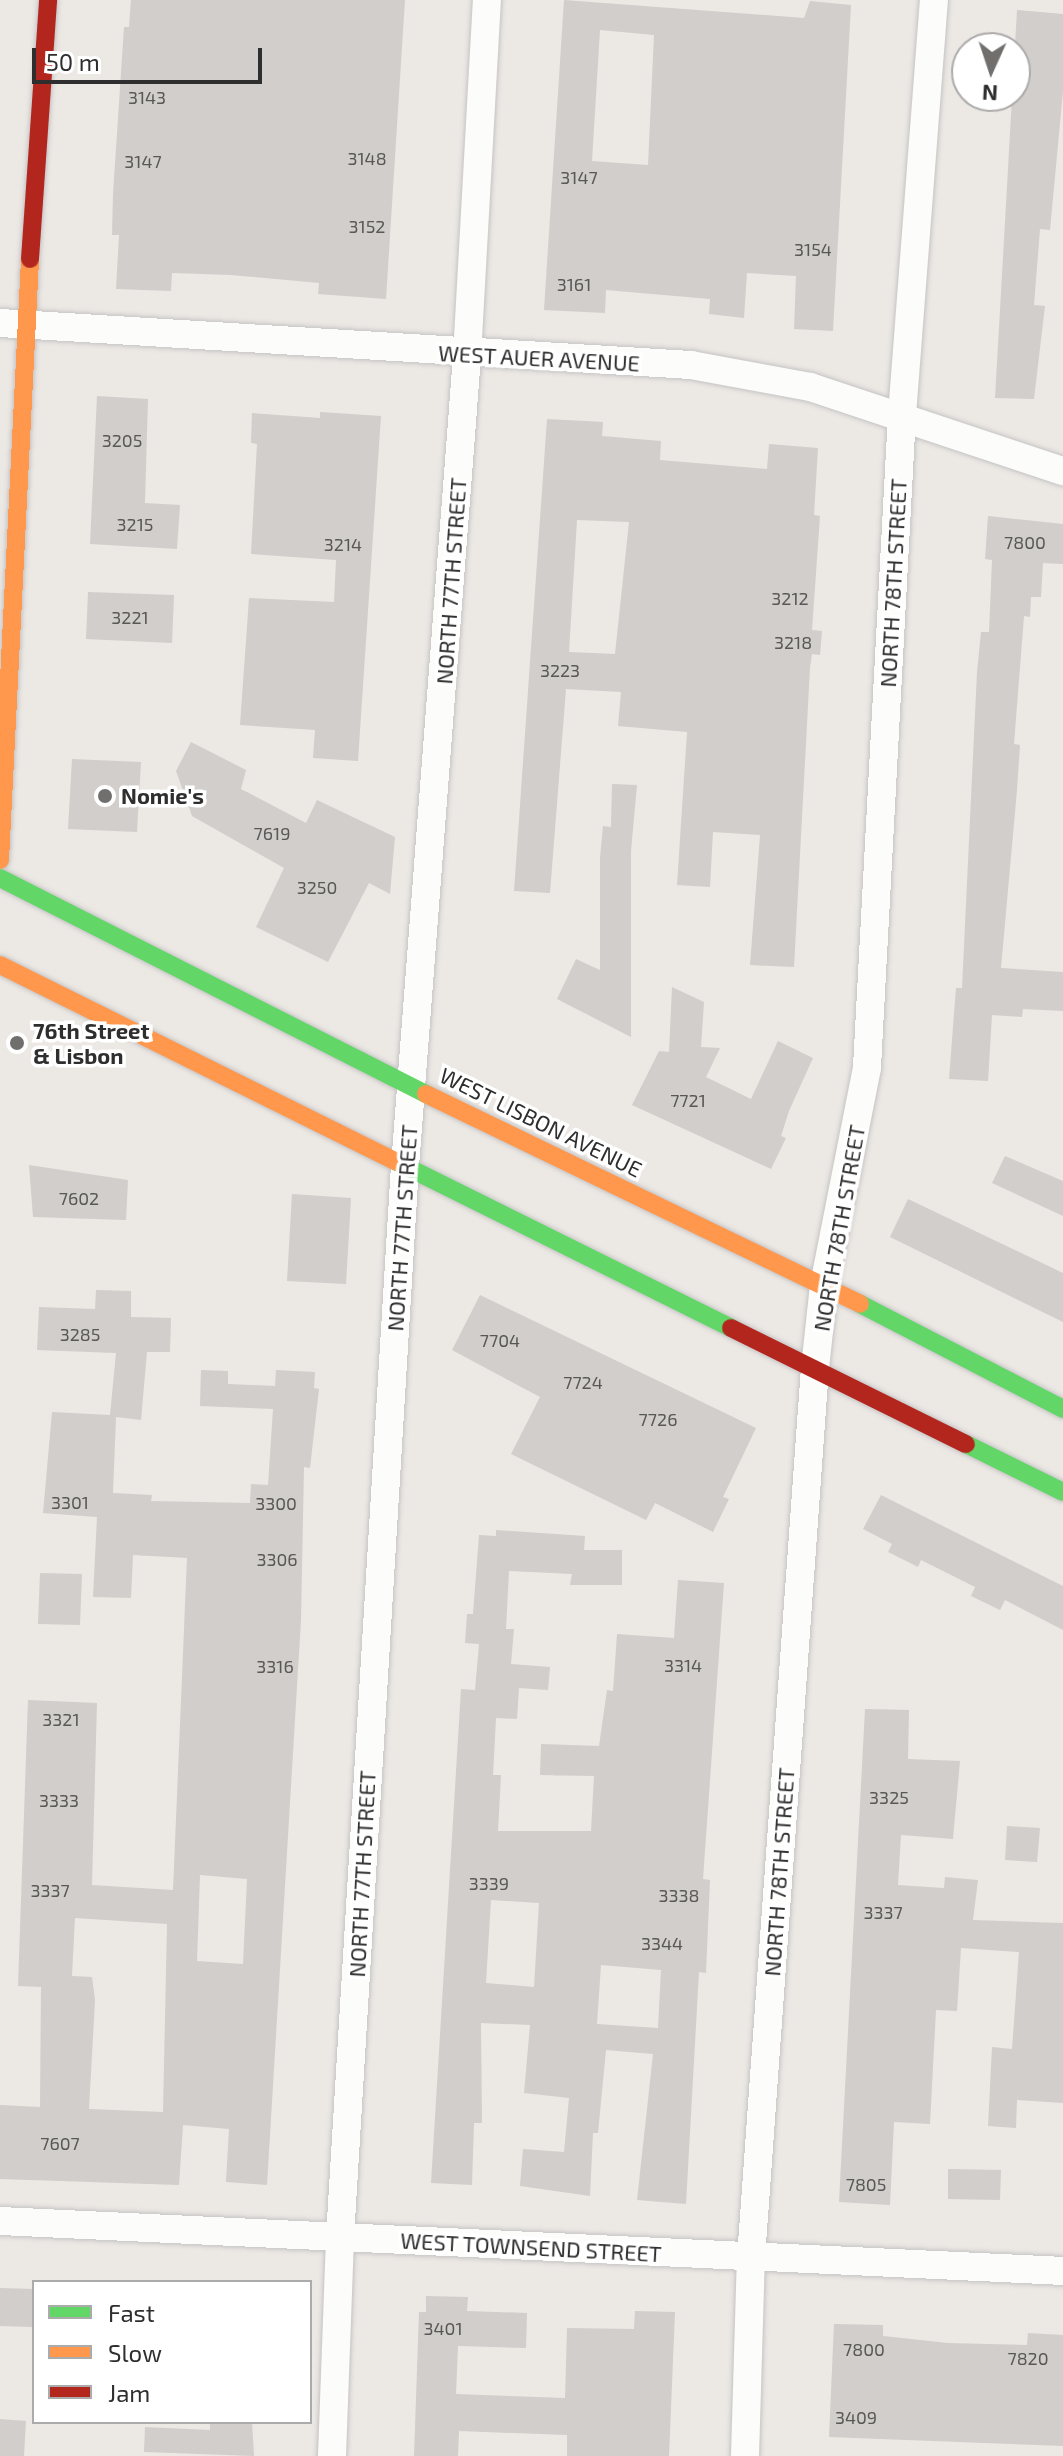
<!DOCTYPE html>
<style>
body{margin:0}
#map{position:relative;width:1063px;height:2456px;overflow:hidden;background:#ece8e4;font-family:"Exo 2",sans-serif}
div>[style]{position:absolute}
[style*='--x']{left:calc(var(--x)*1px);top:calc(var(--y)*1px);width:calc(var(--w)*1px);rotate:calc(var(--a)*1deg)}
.building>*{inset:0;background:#d1cecb}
.roads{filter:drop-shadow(0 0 2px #c5c4c5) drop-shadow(0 0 2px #c5c4c5)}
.street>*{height:28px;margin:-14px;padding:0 14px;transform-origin:14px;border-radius:14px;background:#fcfcfb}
.fast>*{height:18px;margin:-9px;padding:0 9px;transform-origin:9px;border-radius:9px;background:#63d668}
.slow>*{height:18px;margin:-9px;padding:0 9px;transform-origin:9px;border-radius:9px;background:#ff974d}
.jam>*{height:18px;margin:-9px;padding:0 9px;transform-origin:9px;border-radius:9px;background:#b3261e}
.dots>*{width:22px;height:22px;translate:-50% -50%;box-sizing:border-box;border:4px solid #fff;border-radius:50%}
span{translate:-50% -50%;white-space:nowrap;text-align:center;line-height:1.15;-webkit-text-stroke:7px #fff;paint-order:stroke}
.number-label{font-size:18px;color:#585857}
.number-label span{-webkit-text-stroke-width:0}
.street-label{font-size:22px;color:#2e2e2e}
.poi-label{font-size:22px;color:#2e2e2e;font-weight:700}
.left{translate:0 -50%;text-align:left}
.legend{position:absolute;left:32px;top:2280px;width:280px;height:144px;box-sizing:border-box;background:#fff;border:2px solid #ababab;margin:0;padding:10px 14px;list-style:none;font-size:24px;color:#2e2e2e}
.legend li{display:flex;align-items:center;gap:16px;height:40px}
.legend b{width:40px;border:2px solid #ababab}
.north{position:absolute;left:951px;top:32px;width:80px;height:80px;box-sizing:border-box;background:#fff;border:2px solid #ababab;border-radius:50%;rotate:183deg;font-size:22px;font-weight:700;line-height:32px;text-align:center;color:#2e2e2e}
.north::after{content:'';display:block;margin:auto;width:28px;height:36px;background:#706f6e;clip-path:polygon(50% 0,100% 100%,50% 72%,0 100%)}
.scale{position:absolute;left:32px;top:48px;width:230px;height:36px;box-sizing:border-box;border:4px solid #2e2e2e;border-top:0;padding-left:10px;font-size:24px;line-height:28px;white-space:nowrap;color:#2e2e2e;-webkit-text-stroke:6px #fff;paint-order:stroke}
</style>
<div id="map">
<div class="building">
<div style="clip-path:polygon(131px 0,405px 0,386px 299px,318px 294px,319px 283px,231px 275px,172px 273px,171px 291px,116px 289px,119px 235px,112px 235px,113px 194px,124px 27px,129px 27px)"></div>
<div style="clip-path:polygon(evenodd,564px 0,804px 18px,810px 1px,851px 5px,833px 331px,794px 329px,796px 276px,747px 273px,744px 318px,709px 314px,710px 299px,606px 290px,605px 313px,544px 310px,564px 0,600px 30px,654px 35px,648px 165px,592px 161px,600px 30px)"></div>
<div style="clip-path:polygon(1017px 10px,1063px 14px,1063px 91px,1050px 230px,1040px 229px,1034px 305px,1045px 306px,1034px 399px,995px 398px)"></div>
<div style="clip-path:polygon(97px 396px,148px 399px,145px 503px,180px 505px,177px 549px,90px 544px)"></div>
<div style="clip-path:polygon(320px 412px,381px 416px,358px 761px,313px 758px,315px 730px,240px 725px,249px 598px,334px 602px,336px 560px,251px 554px,257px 444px,251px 443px,252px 413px,320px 418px)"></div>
<div style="clip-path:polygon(evenodd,547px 419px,603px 422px,602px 436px,661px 441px,660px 460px,767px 469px,769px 444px,818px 448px,814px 515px,820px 516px,812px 630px,822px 631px,820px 655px,812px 654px,810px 668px,794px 967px,750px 965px,760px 835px,713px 832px,710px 887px,677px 885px,687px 732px,618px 726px,621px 692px,566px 689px,550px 893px,514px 891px,547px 419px,577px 520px,629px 522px,615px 654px,569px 652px,577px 520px)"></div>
<div style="clip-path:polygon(988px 516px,1063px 524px,1063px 564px,1043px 563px,1041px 597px,1031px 597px,1030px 617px,1024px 616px,1014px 744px,1020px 745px,1017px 790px,1001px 968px,1063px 972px,1063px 1011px,1023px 1009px,1022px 1017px,992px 1015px,988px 1081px,949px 1079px,956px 988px,962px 988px,977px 672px,981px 632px,989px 632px,992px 560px,985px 559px)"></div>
<div style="clip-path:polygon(88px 592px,174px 595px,172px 643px,86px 639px)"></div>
<div style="clip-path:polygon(191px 742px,246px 770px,241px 789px,306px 823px,317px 800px,395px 837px,390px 894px,369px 883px,328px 962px,256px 927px,284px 868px,192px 816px,176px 771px)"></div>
<div style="clip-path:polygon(72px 759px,141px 762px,137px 832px,68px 829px)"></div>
<div style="clip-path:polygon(612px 784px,637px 785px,631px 851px,631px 1037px,557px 999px,576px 959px,600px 970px,600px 858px,603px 826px,611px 827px)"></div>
<div style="clip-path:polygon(672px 987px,704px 1002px,701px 1047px,720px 1048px,706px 1077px,751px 1099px,778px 1041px,813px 1058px,789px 1111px,781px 1136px,786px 1138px,771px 1169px,632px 1105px,659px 1051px,669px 1052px)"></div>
<div style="clip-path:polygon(1005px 1156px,1063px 1181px,1063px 1216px,992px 1183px)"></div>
<div style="clip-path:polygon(29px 1165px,128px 1180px,126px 1220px,33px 1217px)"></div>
<div style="clip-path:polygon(292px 1194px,351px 1198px,346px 1284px,287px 1281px)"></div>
<div style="clip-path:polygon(908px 1199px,1063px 1273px,1063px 1322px,890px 1237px)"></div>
<div style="clip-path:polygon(evenodd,96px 1290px,131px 1291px,131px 1317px,171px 1318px,170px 1352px,147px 1352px,141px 1420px,116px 1417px,113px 1493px,152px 1495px,151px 1501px,250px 1503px,251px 1484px,268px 1485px,273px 1409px,200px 1406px,201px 1370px,228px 1371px,228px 1384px,275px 1386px,276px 1370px,315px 1372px,314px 1388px,319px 1389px,310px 1468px,304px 1467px,301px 1620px,267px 2185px,226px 2182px,229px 2129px,183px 2125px,179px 2185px,0 2179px,0 2105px,40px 2107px,41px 1987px,18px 1986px,28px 1700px,97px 1703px,92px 1885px,173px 1890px,187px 1558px,133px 1555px,131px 1598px,93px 1597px,97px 1517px,43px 1513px,52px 1412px,110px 1415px,116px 1353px,37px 1350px,39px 1307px,95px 1309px,96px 1290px,200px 1875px,247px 1879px,243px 1964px,197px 1961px,200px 1875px,96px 1290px,75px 1918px,167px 1924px,163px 2112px,89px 2109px,95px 2000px,92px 1977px,72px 1976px,75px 1918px)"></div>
<div style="clip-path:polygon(480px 1295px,756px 1428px,723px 1497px,729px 1499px,713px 1532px,655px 1503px,646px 1520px,511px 1454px,540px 1397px,452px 1350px)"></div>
<div style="clip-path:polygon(881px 1495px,1063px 1586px,1063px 1630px,1005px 1600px,1000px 1610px,971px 1596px,975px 1587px,921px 1560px,918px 1567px,888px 1552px,892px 1544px,863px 1529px)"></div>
<div style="clip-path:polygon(evenodd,496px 1530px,585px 1536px,584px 1550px,622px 1550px,622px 1585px,570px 1585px,572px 1574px,509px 1571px,506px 1629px,514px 1629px,511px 1664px,550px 1667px,548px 1690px,519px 1688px,517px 1719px,496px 1718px,493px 1775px,501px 1775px,498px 1831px,591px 1831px,594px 1776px,540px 1775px,541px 1744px,599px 1746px,607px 1690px,613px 1691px,617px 1634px,674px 1638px,678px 1580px,724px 1583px,703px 1879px,710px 1880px,706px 1973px,699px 1972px,686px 2204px,637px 2200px,653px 2054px,606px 2050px,598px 2133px,593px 2133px,590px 2196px,520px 2186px,523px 2149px,564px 2152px,569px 2098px,524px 2093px,530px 2025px,481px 2023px,482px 2123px,474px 2123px,472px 2185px,431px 2183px,461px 1689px,475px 1690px,479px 1644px,465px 1643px,467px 1614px,473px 1614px,479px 1535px,496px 1536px,496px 1530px,491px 1900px,539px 1903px,534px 1987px,486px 1983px,491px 1900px,496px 1530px,601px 1965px,661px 1970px,658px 2028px,597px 2024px,601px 1965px)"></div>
<div style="clip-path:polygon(40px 1573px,82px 1574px,80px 1625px,38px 1624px)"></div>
<div style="clip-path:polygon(865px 1709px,909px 1710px,908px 1759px,960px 1761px,953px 1839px,901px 1835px,898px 1885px,944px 1888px,945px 1877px,978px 1880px,973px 1920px,1063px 1923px,1063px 2103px,1017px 2100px,1016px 2128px,988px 2126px,992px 2047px,1012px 2049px,1019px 1952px,961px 1948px,957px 2011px,936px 2010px,930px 2124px,894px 2122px,890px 2205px,839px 2202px)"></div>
<div style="clip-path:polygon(1007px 1826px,1040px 1828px,1037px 1862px,1005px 1860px)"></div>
<div style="clip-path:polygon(948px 2169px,1001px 2170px,1000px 2200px,948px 2199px)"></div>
<div style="clip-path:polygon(0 2288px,34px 2289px,34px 2327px,0 2326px)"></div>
<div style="clip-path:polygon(426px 2296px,468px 2297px,467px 2311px,527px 2313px,526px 2348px,458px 2346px,456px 2394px,565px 2398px,567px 2328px,634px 2329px,635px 2311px,675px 2312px,669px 2456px,567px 2456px,567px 2435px,459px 2431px,458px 2456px,414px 2456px,419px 2312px,426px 2312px)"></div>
<div style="clip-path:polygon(834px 2324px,883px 2325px,883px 2336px,948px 2343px,1027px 2345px,1028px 2333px,1063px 2335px,1063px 2446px,829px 2437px)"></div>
<div style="clip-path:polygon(0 2419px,26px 2421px,24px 2456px,0 2456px)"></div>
<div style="clip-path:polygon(210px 2422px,252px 2422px,254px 2456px,144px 2452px,145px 2427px,210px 2430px)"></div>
</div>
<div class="roads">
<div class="street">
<div style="--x:0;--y:323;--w:692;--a:3.48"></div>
<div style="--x:691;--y:365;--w:121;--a:10.5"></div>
<div style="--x:810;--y:387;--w:267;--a:18.4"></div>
<div style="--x:0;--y:2221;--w:1064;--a:2.69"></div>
<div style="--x:332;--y:2456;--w:219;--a:-87.9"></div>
<div style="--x:340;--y:2237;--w:1073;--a:-86.53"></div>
<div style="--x:405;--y:1166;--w:812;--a:-85.62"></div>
<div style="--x:467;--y:356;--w:357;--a:-86.8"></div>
<div style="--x:745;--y:2456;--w:198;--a:-88.3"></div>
<div style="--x:751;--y:2258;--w:892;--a:-85.89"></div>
<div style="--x:815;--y:1368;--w:83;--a:-83.8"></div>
<div style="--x:824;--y:1285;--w:222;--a:-78.8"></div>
<div style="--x:867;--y:1067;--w:653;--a:-86.93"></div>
<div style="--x:902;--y:415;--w:416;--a:-85.6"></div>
</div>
<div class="fast">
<div style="--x:0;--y:878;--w:478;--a:26.9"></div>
<div style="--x:397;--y:1162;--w:373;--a:26.4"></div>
<div style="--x:860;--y:1304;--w:229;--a:27.3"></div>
<div style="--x:966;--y:1444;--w:108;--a:26.3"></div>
</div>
<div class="slow">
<div style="--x:0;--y:860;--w:602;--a:-87.14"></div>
<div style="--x:0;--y:965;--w:443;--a:26.4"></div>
<div style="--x:426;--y:1094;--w:482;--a:25.8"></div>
</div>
<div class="jam">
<div style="--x:30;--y:259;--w:260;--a:-86"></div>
<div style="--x:731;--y:1328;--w:262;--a:26.3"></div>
</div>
</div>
<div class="dots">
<div style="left:105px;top:796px;background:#706f6e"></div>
<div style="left:17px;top:1043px;background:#706f6e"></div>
</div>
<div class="number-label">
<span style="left:147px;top:97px">3143</span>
<span style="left:367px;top:158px">3148</span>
<span style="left:143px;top:161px">3147</span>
<span style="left:579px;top:177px">3147</span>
<span style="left:367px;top:226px">3152</span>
<span style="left:813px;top:249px">3154</span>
<span style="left:574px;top:284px">3161</span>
<span style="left:122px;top:440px">3205</span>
<span style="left:135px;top:524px">3215</span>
<span style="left:1025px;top:542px">7800</span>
<span style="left:343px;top:544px">3214</span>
<span style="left:790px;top:598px">3212</span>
<span style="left:130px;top:617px">3221</span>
<span style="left:793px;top:642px">3218</span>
<span style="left:560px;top:670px">3223</span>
<span style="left:272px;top:833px">7619</span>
<span style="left:317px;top:887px">3250</span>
<span style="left:688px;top:1100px">7721</span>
<span style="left:79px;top:1198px">7602</span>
<span style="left:80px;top:1334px">3285</span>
<span style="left:500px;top:1340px">7704</span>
<span style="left:583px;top:1382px">7724</span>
<span style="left:658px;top:1419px">7726</span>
<span style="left:70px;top:1502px">3301</span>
<span style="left:276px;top:1503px">3300</span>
<span style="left:277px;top:1559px">3306</span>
<span style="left:683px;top:1665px">3314</span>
<span style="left:275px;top:1666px">3316</span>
<span style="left:61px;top:1719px">3321</span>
<span style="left:889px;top:1797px">3325</span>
<span style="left:59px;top:1800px">3333</span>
<span style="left:489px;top:1883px">3339</span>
<span style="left:50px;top:1890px">3337</span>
<span style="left:679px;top:1895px">3338</span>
<span style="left:883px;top:1912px">3337</span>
<span style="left:662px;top:1943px">3344</span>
<span style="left:60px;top:2143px">7607</span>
<span style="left:866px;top:2184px">7805</span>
<span style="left:443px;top:2328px">3401</span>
<span style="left:864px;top:2349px">7800</span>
<span style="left:1028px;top:2358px">7820</span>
<span style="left:856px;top:2417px">3409</span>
</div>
<div class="street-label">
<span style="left:539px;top:358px;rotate:3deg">WEST AUER AVENUE</span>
<span style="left:451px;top:581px;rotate:-86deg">NORTH 77TH STREET</span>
<span style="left:893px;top:583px;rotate:-87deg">NORTH 78TH STREET</span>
<span style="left:541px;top:1122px;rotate:26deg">WEST LISBON AVENUE</span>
<span style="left:402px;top:1228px;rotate:-86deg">NORTH 77TH STREET</span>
<span style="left:839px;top:1228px;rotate:-80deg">NORTH 78TH STREET</span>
<span style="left:779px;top:1872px;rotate:-86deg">NORTH 78TH STREET</span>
<span style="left:362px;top:1874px;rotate:-87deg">NORTH 77TH STREET</span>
<span style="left:531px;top:2247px;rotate:3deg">WEST TOWNSEND STREET</span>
</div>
<div class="poi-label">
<span class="left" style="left:121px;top:796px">Nomie's</span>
<span class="left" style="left:33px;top:1043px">76th Street<br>&amp; Lisbon</span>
</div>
<ul class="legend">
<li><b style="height:10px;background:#63d668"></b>Fast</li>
<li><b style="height:10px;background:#ff974d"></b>Slow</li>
<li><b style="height:10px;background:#b3261e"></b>Jam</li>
</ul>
<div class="north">N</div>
<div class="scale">50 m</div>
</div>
